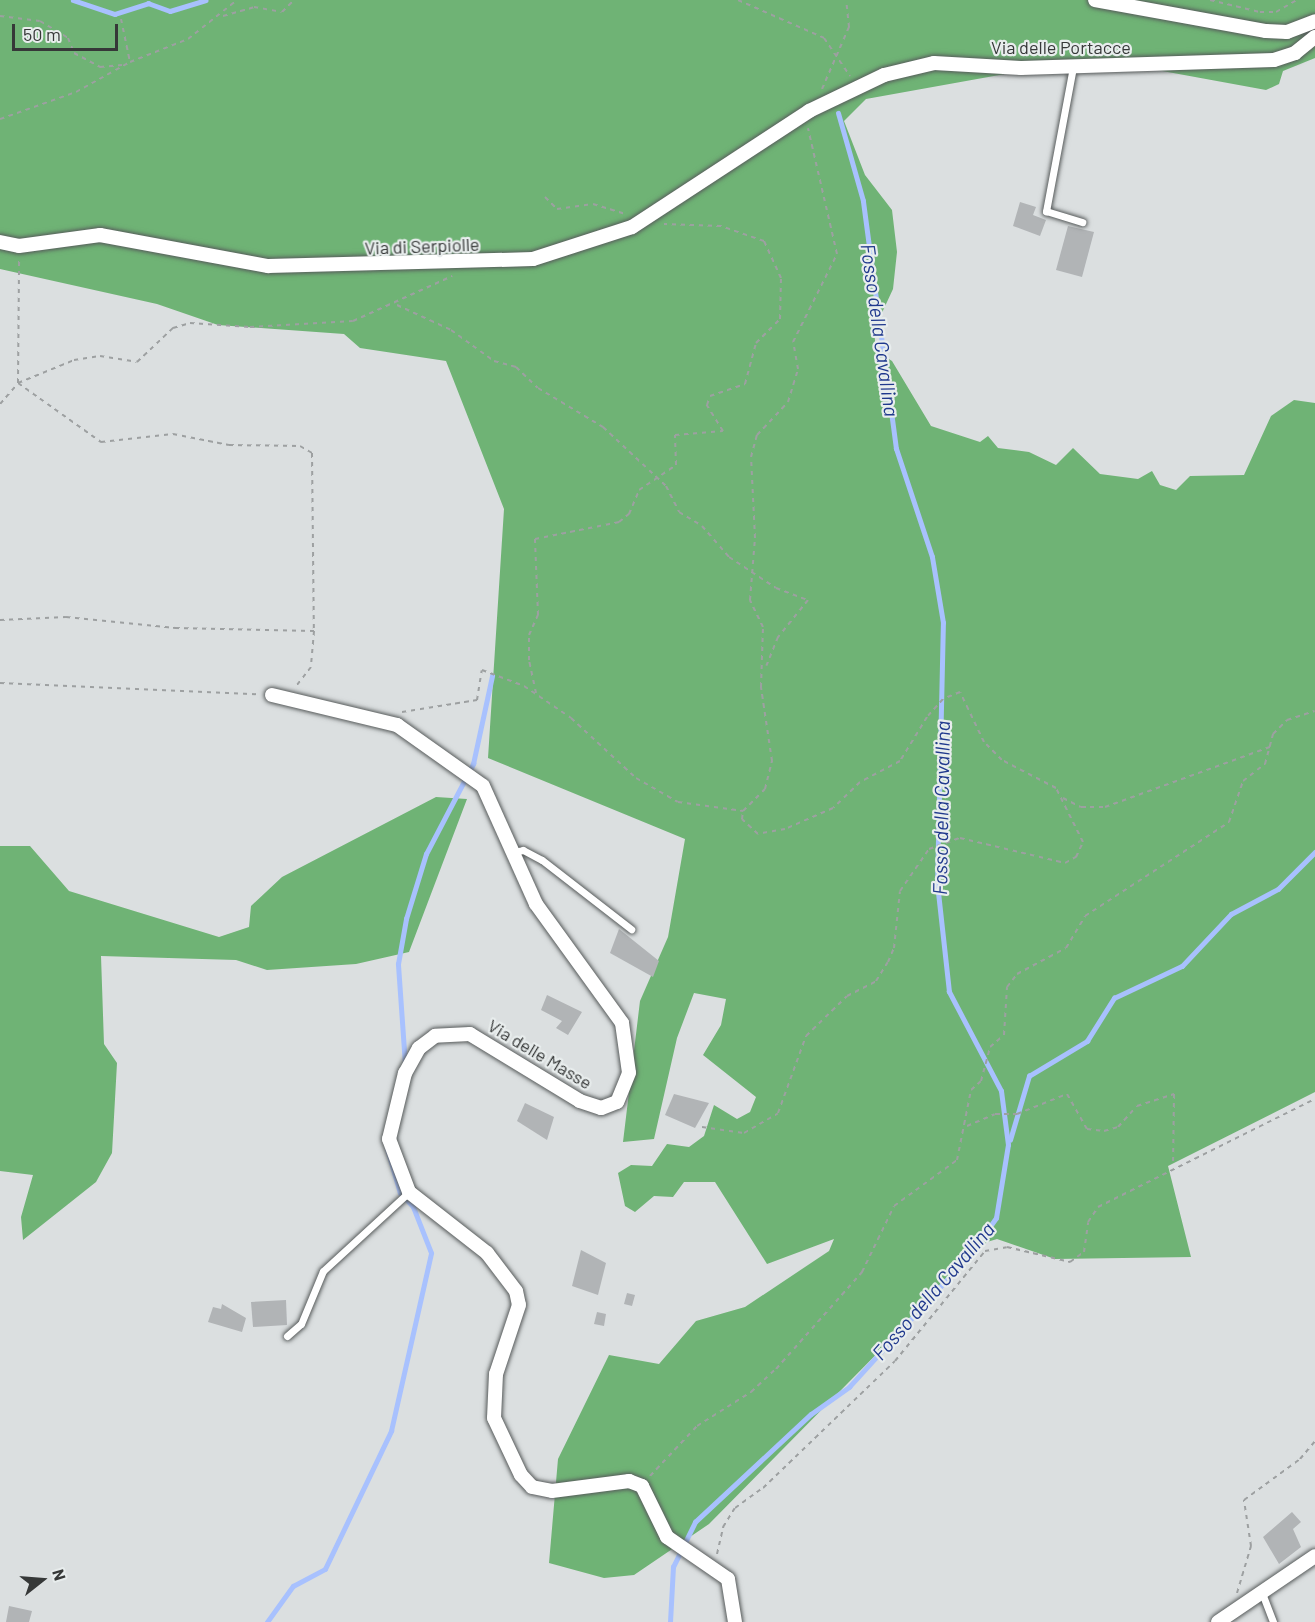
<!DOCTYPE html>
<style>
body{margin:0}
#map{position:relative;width:1315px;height:1622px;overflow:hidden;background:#dbdfe0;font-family:Barlow,sans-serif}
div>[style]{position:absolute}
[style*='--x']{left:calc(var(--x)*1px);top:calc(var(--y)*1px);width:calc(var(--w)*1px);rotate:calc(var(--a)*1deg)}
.forest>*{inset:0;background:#6fb375}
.stream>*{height:4.5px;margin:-2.25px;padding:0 2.25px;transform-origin:2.25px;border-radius:2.25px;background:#a8c1fe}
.building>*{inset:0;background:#b1b4b6}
.path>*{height:2px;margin-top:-1px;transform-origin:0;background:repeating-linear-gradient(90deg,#9da0a1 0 4.5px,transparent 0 9px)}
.roads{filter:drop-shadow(0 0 2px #575b5b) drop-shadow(0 0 2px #575b5b)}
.lane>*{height:7px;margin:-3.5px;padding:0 3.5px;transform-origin:3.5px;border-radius:3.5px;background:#fff}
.street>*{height:14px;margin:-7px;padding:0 7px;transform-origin:7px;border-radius:7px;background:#fff}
span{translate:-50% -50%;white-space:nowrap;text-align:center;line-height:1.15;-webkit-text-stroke:4.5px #e8eded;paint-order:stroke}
.street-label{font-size:18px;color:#363838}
.water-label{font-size:20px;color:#20398d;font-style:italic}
.north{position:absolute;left:12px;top:1550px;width:60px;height:60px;-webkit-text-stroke:4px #e8eded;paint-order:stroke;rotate:73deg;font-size:16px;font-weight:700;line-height:24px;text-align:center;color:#363838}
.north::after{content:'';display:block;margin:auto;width:21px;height:27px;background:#363838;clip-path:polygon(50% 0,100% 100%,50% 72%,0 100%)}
.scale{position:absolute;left:12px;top:24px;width:106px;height:27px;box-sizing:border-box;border:3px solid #363838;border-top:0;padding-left:8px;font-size:18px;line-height:21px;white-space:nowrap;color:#363838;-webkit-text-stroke:4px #e8eded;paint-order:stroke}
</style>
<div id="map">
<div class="forest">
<div style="clip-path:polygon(0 0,1315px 0,1315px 58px,1283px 71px,1279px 84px,1266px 90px,1135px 66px,1005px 74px,866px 99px,844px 121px,865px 175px,892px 210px,897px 252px,893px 289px,874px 330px,876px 351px,892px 361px,931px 426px,980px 442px,988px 436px,998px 448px,1029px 452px,1056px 465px,1073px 448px,1100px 474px,1138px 479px,1152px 471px,1160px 485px,1176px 490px,1190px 476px,1244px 475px,1271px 416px,1294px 400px,1315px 403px,1315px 1092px,1168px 1166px,1191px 1257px,1055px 1259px,997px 1239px,987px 1242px,709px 1524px,634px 1575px,604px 1578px,549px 1563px,558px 1459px,609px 1355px,659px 1364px,696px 1321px,745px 1307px,829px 1251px,834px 1239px,767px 1264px,715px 1182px,684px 1182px,673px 1197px,654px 1196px,635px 1212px,625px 1206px,618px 1173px,631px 1165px,652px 1166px,667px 1144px,689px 1147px,704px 1136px,714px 1105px,737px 1119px,750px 1112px,756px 1097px,703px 1055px,721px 1025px,726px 999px,694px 993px,677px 1038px,654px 1139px,623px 1142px,640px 1001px,668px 937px,685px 839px,488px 758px,504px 509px,446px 361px,360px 348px,344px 334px,218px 325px,157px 304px,0 269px)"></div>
<div style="clip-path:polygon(436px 797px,467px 799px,409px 952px,356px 964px,267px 970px,236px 960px,101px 956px,104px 1044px,117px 1063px,112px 1153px,96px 1182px,23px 1240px,21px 1217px,33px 1175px,0 1171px,0 846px,30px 846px,69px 891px,219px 937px,249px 927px,251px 906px,282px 877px)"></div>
</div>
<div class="stream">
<div style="--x:73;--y:0;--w:44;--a:18.4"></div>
<div style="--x:115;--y:14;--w:35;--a:-18"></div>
<div style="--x:148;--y:3;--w:23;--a:20"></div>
<div style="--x:170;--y:11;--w:37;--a:-17"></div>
<div style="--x:405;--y:1065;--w:101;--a:-94"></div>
<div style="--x:398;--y:964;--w:46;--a:-79.9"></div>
<div style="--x:406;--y:919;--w:68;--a:-72.9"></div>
<div style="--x:426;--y:854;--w:102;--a:-62.4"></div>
<div style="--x:473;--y:764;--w:90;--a:-77.8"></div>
<div style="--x:1010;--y:1140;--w:67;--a:-73.5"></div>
<div style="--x:1029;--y:1076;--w:68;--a:-31.1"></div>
<div style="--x:1087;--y:1041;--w:51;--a:-57.9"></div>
<div style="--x:1114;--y:998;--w:75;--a:-25.2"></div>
<div style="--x:1182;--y:966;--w:71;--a:-46.7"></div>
<div style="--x:1231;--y:914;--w:53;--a:-28"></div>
<div style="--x:1278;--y:889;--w:52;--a:-45"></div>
<div style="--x:267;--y:1622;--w:44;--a:-54.2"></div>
<div style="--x:293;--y:1586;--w:36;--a:-28"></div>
<div style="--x:325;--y:1569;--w:153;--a:-64.4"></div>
<div style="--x:391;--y:1431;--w:182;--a:-77.3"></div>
<div style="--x:431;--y:1253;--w:49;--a:-111.4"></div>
<div style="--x:413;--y:1207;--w:19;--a:-133"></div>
<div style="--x:400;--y:1193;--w:46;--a:-106.5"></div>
<div style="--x:670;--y:1622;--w:55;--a:-86.9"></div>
<div style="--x:673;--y:1567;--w:50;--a:-63.9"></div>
<div style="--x:695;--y:1522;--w:158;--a:-43"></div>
<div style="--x:811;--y:1414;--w:47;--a:-35.4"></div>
<div style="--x:849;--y:1387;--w:181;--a:-47.7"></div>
<div style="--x:971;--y:1253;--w:43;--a:-54.5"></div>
<div style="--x:996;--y:1218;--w:74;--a:-80.7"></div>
<div style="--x:1008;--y:1145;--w:54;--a:-97.4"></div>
<div style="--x:1001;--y:1091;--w:112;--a:-117.7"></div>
<div style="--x:949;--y:992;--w:109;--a:-96.3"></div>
<div style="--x:937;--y:884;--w:261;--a:-88.7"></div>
<div style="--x:943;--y:623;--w:67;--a:-99.5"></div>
<div style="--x:932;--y:557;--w:114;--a:-108.4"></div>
<div style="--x:896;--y:449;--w:250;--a:-97.6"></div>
<div style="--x:863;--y:201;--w:91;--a:-105.9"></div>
</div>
<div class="building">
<div style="clip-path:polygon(1020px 202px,1036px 207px,1033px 215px,1046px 220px,1040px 236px,1013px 226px)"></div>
<div style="clip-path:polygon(1068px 226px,1094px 232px,1082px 277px,1056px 270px)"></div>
<div style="clip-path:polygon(619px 929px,659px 961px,653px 977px,610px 953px)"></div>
<div style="clip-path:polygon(547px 995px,582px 1012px,568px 1035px,556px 1028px,562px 1021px,541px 1010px)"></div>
<div style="clip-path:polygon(674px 1094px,709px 1103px,695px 1128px,665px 1115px)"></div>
<div style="clip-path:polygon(525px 1103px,554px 1117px,547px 1140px,517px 1121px)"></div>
<div style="clip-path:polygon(581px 1250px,606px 1263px,598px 1295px,572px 1286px)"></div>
<div style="clip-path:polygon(627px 1293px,635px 1295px,632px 1306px,624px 1304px)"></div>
<div style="clip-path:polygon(286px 1300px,287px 1325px,253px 1327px,251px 1302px)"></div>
<div style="clip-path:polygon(222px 1304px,246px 1318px,242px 1332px,208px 1322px,213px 1307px,221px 1309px)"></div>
<div style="clip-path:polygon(597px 1312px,606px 1314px,604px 1326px,594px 1324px)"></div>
<div style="clip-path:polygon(1292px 1512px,1301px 1522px,1293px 1529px,1301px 1547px,1279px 1564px,1263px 1537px)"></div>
<div style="clip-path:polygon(9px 1606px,32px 1611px,29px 1622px,6px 1622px)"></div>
</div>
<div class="path">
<div style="--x:738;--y:0;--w:94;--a:23.8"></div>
<div style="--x:824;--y:38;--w:46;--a:55.6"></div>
<div style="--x:1210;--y:0;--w:51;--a:13.5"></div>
<div style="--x:1260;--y:12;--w:16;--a:0"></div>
<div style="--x:1276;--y:12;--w:24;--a:-30"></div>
<div style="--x:0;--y:16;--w:40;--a:7.1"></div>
<div style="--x:40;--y:21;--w:33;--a:31"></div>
<div style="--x:68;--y:38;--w:16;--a:68"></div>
<div style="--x:74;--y:53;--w:30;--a:28"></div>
<div style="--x:100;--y:67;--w:22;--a:-5"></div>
<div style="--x:223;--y:16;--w:32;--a:-16"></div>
<div style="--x:254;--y:7;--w:28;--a:10"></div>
<div style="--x:282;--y:12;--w:17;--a:-45"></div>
<div style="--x:121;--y:19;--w:44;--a:78.2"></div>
<div style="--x:822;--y:89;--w:68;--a:-66.5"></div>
<div style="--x:849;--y:27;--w:27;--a:-96"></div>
<div style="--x:0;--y:119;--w:81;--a:-19.6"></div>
<div style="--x:76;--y:92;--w:62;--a:-29.1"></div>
<div style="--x:130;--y:62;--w:62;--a:-21.6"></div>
<div style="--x:188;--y:39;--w:63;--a:-38.5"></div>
<div style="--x:545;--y:197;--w:17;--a:45"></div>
<div style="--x:557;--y:209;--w:36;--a:-8"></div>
<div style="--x:593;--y:204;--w:34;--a:17"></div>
<div style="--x:397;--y:305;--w:60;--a:24.8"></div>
<div style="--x:451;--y:330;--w:53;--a:35.8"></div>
<div style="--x:494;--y:361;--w:23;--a:15"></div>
<div style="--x:516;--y:367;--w:30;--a:44"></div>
<div style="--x:538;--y:388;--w:76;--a:31"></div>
<div style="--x:603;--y:427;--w:86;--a:43.1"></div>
<div style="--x:666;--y:486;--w:29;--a:63"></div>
<div style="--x:679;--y:512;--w:27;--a:31"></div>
<div style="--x:702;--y:526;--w:41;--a:48.9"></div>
<div style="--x:729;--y:557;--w:56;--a:33.4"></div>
<div style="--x:776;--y:588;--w:34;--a:21"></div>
<div style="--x:808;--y:600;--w:48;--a:129"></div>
<div style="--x:778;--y:637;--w:31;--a:112"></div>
<div style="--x:18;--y:383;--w:102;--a:35.4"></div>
<div style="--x:101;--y:442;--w:72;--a:-6.3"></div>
<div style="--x:173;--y:434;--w:57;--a:11.1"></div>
<div style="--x:229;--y:445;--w:71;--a:0.8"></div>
<div style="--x:300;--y:446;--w:14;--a:30"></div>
<div style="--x:312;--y:453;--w:178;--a:89.4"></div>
<div style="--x:18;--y:383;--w:61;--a:-22.3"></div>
<div style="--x:74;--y:360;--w:26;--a:-9"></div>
<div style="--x:100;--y:356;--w:37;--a:9"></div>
<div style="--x:137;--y:362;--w:50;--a:-43.4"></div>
<div style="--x:173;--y:328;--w:18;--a:-16"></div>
<div style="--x:190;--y:323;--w:60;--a:3.8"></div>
<div style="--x:250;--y:327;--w:103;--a:-3.3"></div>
<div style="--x:353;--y:321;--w:109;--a:-24.4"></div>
<div style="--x:0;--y:404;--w:28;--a:-49"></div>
<div style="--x:18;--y:383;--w:122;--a:-89.5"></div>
<div style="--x:0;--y:620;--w:66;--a:-2.6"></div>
<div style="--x:66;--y:617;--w:110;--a:5.8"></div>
<div style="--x:175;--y:628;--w:139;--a:1.2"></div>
<div style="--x:314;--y:631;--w:36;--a:95"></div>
<div style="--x:311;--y:667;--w:24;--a:128"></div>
<div style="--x:0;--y:683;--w:257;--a:2.5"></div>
<div style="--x:536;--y:693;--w:34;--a:-102"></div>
<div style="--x:529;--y:660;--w:25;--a:-90"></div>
<div style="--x:529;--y:635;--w:22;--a:-66"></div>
<div style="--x:538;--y:615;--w:76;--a:-92.3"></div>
<div style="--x:535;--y:539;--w:86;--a:-11.4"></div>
<div style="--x:619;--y:522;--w:13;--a:-39"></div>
<div style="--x:629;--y:514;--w:26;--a:-67"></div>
<div style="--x:639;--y:490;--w:45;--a:-34"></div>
<div style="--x:676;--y:465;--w:30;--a:-92"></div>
<div style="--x:675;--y:435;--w:48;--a:-4.8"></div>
<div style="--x:723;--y:431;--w:31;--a:-122"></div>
<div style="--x:707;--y:405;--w:9;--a:-72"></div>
<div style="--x:710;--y:396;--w:37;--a:-19"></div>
<div style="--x:745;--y:384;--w:42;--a:-75"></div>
<div style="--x:756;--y:343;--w:34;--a:-45"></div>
<div style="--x:780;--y:319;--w:41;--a:-88.6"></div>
<div style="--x:781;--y:278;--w:41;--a:-114.7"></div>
<div style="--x:764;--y:241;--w:46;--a:-160.8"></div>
<div style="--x:721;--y:226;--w:57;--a:-178"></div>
<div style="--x:402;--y:712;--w:76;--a:-9.1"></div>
<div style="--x:477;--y:700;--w:30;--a:-81"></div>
<div style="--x:482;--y:670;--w:45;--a:20.9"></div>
<div style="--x:524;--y:686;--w:57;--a:34.2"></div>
<div style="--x:571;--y:718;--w:88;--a:42.7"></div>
<div style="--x:636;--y:778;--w:48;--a:29.7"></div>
<div style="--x:678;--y:802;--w:66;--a:7.9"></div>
<div style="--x:1063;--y:798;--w:20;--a:27"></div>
<div style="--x:1081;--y:807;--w:24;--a:0"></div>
<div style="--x:1105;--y:807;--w:176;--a:-20"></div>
<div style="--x:967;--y:1126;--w:30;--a:-23"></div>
<div style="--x:995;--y:1114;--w:22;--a:0"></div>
<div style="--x:1017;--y:1114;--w:54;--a:-21.8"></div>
<div style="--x:1067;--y:1094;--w:40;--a:60.3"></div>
<div style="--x:1087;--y:1129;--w:17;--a:7"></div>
<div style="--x:1104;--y:1131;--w:15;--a:-16"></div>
<div style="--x:1118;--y:1127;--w:28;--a:-48"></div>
<div style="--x:1137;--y:1106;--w:39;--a:-18"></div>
<div style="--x:1174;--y:1094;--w:71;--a:90.8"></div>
<div style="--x:702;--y:1127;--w:42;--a:8.1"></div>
<div style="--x:744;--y:1133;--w:39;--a:-30"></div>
<div style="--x:778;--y:1113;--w:82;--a:-70"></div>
<div style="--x:806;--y:1036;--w:57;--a:-44.3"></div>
<div style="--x:847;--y:996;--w:33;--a:-27"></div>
<div style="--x:876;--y:981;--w:22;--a:-58"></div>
<div style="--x:888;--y:962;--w:15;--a:-67"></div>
<div style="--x:894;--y:948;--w:57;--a:-84"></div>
<div style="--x:900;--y:891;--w:51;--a:-55.4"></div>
<div style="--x:929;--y:849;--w:33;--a:-20"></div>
<div style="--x:960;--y:838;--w:108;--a:13.4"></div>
<div style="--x:1065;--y:863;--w:13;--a:-29"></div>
<div style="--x:1076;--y:857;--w:17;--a:-65"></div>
<div style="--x:1083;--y:842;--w:60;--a:-116.6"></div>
<div style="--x:1056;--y:788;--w:61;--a:-152.6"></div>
<div style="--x:1002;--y:760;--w:25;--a:-135"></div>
<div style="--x:984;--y:742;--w:55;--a:-115.6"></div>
<div style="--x:960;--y:692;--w:18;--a:158"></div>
<div style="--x:943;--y:699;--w:24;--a:132"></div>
<div style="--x:927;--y:717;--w:52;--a:121.5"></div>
<div style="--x:900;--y:761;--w:45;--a:152.3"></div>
<div style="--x:860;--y:782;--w:37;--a:136"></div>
<div style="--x:833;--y:808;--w:52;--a:156.4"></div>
<div style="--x:785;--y:829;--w:27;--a:170"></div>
<div style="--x:758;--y:834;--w:22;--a:-137"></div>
<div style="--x:742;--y:819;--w:8;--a:-83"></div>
<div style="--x:743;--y:811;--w:31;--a:-45"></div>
<div style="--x:765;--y:789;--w:29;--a:-76"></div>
<div style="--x:772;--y:761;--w:75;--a:-98.5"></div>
<div style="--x:761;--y:687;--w:60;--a:-88.1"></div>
<div style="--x:763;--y:627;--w:30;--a:-116"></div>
<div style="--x:750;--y:600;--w:62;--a:-85.4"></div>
<div style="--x:755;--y:538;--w:81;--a:-92.8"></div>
<div style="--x:751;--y:457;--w:23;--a:-75"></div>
<div style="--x:757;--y:435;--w:45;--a:-46.8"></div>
<div style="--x:788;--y:402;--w:34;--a:-73"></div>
<div style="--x:798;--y:369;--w:27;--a:-100"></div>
<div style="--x:793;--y:342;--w:98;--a:-63.4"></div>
<div style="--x:837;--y:254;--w:129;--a:-103"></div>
<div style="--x:650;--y:1476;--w:69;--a:-46.8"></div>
<div style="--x:697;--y:1426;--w:64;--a:-32.2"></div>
<div style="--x:751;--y:1392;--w:34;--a:-43"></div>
<div style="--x:776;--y:1369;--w:130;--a:-48.4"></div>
<div style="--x:862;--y:1272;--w:73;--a:-64.1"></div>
<div style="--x:894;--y:1206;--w:78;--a:-36.1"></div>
<div style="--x:957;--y:1160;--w:71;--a:-78.7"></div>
<div style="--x:971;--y:1090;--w:13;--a:-42"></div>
<div style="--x:981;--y:1081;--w:35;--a:-75"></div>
<div style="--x:990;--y:1047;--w:18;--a:-41"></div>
<div style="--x:1004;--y:1035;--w:48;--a:-86.4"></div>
<div style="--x:1007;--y:987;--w:16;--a:-52"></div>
<div style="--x:1017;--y:974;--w:55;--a:-28"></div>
<div style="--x:1066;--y:948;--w:37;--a:-59"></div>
<div style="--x:1085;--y:916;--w:172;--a:-33.1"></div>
<div style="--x:1229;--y:822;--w:43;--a:-71.1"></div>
<div style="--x:1243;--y:781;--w:28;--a:-38"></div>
<div style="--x:1265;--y:764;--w:31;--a:-75"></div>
<div style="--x:1273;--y:734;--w:20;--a:-45"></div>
<div style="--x:1287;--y:720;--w:29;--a:-18"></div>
<div style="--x:717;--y:1554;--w:28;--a:-77"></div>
<div style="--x:723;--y:1527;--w:22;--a:-58"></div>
<div style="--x:735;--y:1508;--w:34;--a:-36"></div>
<div style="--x:763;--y:1488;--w:183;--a:-43.9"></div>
<div style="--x:895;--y:1361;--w:142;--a:-50.7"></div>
<div style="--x:985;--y:1251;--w:22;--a:-10"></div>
<div style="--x:1007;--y:1247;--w:65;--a:13.4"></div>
<div style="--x:1070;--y:1262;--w:17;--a:-36"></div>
<div style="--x:1084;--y:1252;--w:30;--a:-82"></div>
<div style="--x:1088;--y:1222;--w:18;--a:-56"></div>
<div style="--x:1098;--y:1207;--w:242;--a:-26.5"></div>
<div style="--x:1237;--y:1593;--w:49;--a:-73.4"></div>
<div style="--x:1251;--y:1546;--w:47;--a:-98.7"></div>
<div style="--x:1244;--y:1500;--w:69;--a:-36.2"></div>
<div style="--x:1300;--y:1459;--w:23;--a:-50"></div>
</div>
<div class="roads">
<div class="lane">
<div style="--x:1073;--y:67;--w:147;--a:100.6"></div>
<div style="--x:1046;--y:211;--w:38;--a:17"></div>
<div style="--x:513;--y:852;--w:10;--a:-11"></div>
<div style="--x:523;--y:850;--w:21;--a:28"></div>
<div style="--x:542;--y:860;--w:113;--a:37.8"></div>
<div style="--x:287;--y:1336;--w:18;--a:-41"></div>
<div style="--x:301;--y:1324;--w:57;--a:-67.5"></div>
<div style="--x:323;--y:1271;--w:117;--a:-42.6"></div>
<div style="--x:1262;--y:1593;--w:31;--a:69"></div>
</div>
<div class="street">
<div style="--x:1095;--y:0;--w:174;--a:10.3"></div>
<div style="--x:1266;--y:31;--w:21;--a:3"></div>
<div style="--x:1287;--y:32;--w:30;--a:-21"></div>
<div style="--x:0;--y:242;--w:19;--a:12"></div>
<div style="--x:19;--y:246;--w:82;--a:-7.7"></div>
<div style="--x:100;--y:235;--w:171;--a:10.5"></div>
<div style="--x:268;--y:266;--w:265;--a:-1.5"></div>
<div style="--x:533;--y:259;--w:104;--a:-17.9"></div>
<div style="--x:632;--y:227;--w:212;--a:-33.2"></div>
<div style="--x:809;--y:111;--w:83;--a:-25.6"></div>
<div style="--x:884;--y:75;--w:51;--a:-13.5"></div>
<div style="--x:934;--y:63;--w:87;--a:3.3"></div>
<div style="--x:1021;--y:68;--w:253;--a:-1.8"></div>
<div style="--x:1274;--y:60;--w:22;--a:-18"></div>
<div style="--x:1295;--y:53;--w:26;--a:-39"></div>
<div style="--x:272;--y:695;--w:129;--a:13.5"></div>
<div style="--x:397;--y:725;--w:105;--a:35.3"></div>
<div style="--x:483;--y:786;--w:129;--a:65.8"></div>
<div style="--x:536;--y:904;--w:147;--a:54.1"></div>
<div style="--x:622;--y:1023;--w:50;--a:82"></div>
<div style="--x:629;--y:1073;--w:31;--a:112"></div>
<div style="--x:617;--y:1102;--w:17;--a:159"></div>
<div style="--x:601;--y:1108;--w:22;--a:-162"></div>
<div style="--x:580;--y:1101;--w:129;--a:-148.7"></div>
<div style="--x:470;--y:1034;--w:35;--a:177"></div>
<div style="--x:435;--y:1036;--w:20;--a:143"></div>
<div style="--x:419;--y:1048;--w:29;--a:119"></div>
<div style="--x:405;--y:1073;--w:68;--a:103.6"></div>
<div style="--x:389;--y:1139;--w:57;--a:69.3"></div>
<div style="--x:409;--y:1192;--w:99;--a:38"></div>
<div style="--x:487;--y:1253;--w:48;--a:52.7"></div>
<div style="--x:516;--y:1291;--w:14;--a:78"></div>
<div style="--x:519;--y:1305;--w:73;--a:108.4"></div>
<div style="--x:496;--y:1374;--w:44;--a:92.6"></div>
<div style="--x:494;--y:1418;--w:63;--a:64.7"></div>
<div style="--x:521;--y:1475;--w:16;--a:47"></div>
<div style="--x:532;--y:1487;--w:20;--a:11"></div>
<div style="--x:552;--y:1491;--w:78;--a:-7.4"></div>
<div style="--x:629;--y:1481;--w:14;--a:21"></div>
<div style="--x:642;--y:1486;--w:57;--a:63.9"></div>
<div style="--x:667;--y:1537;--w:74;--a:34.5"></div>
<div style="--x:728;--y:1579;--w:44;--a:80.8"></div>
<div style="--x:1218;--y:1622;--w:117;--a:-34.2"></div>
</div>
</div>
<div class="street-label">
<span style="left:1061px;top:47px">Via delle Portacce</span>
<span style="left:422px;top:246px;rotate:-2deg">Via di Serpiolle</span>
<span style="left:540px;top:1054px;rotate:31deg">Via delle Masse</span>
</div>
<div class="water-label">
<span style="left:880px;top:330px;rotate:82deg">Fosso della Cavallina</span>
<span style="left:941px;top:808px;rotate:-89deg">Fosso della Cavallina</span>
<span style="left:933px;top:1291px;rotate:-49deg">Fosso della Cavallina</span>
</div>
<div class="north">N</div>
<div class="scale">50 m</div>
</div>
